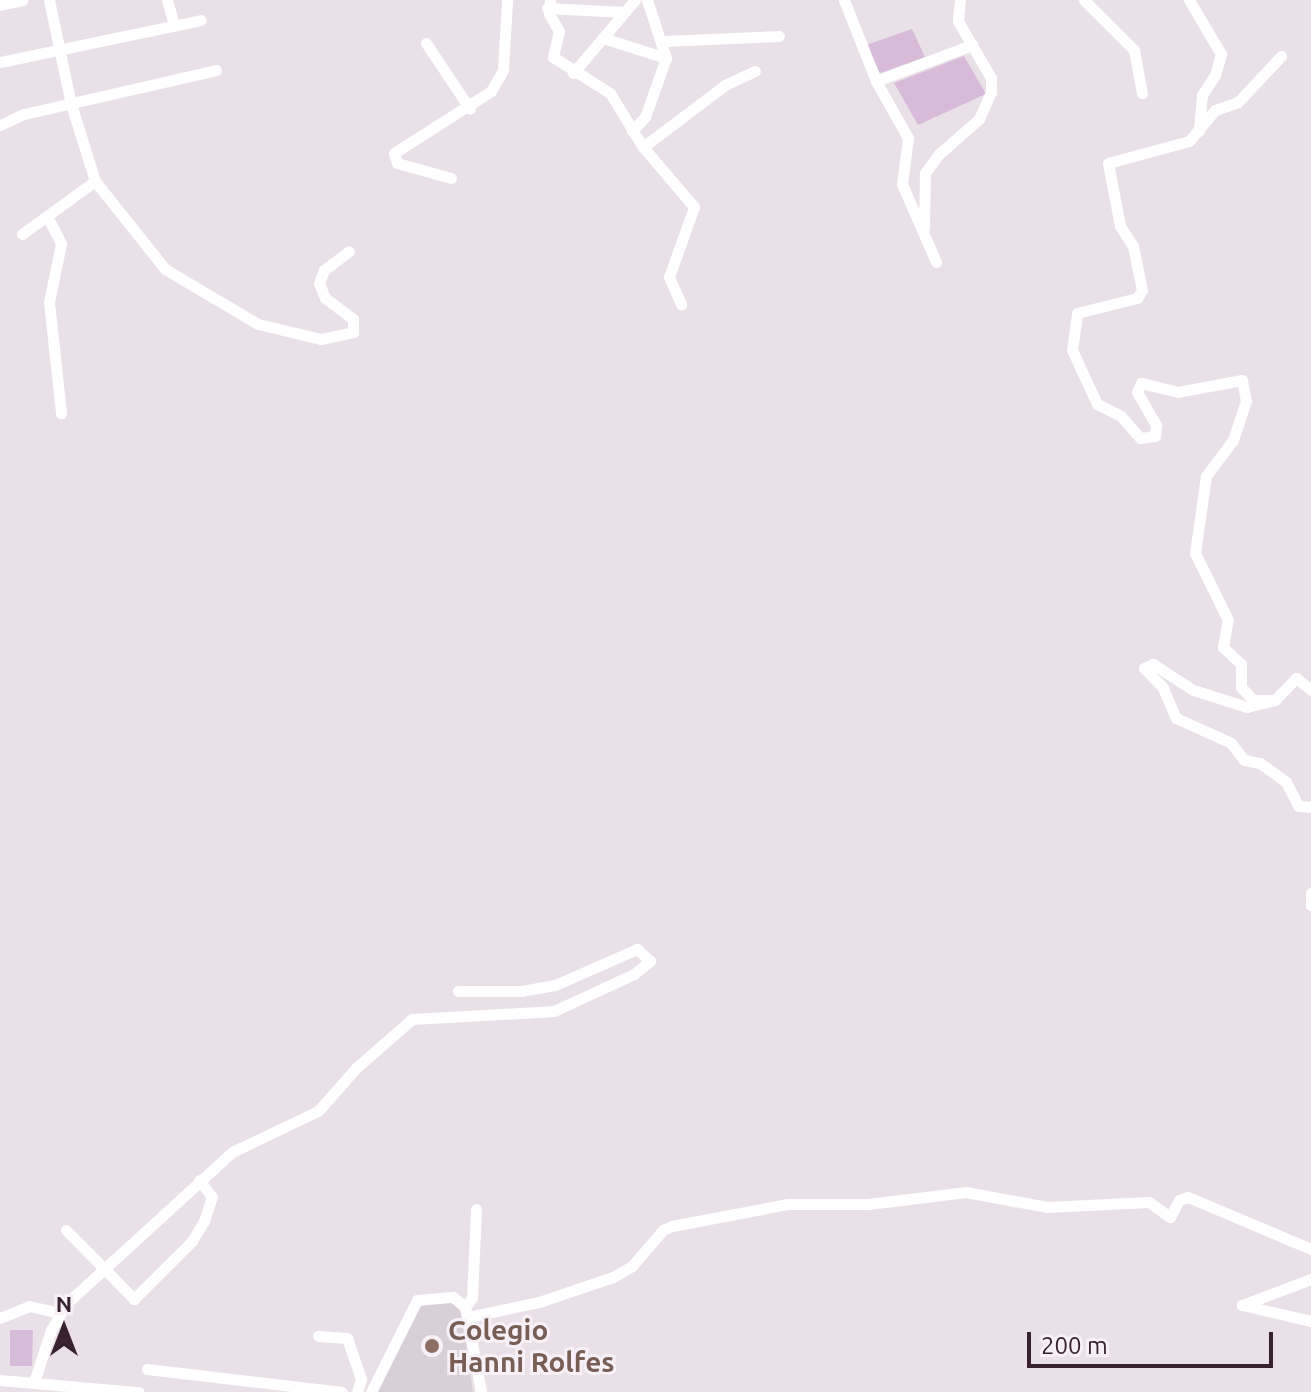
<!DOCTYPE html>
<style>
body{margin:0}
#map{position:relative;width:1311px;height:1392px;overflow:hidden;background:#eae0e8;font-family:Ubuntu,sans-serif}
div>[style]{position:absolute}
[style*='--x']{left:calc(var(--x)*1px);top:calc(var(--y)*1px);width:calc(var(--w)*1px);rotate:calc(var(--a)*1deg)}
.built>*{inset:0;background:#d9cfd7}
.green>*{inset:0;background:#d7bbd9}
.minor>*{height:11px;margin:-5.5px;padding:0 5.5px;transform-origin:5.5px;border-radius:5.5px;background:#fff}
.dots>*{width:22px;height:22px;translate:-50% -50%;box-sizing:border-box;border:4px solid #f7f0f6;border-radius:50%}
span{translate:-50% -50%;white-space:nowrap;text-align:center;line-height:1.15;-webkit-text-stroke:6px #f7f0f6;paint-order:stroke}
.education-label{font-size:28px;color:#785e54;font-weight:700}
.left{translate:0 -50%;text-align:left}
.north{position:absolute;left:24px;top:1288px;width:80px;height:80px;-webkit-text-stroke:6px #f7f0f6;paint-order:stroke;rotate:0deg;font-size:22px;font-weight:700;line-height:32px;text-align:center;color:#392230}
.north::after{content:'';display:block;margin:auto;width:28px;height:36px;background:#392230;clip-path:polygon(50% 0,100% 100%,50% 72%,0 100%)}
.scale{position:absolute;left:1027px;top:1332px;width:246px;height:36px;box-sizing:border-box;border:4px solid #392230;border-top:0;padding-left:10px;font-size:24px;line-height:28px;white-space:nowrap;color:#392230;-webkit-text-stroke:6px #f7f0f6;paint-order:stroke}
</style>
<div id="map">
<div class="built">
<div style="clip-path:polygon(417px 1301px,459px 1301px,473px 1392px,375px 1392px)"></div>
</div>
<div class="green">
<div style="clip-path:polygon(912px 29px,925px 57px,880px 73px,866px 45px)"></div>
<div style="clip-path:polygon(964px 56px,986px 94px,918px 125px,894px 83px)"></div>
<div style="clip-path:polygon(10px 1330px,33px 1330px,32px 1366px,10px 1366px)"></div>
</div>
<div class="minor">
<div style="--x:49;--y:0;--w:106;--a:78.1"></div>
<div style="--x:71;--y:104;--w:81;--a:72.7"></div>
<div style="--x:95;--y:181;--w:112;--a:51.5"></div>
<div style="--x:165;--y:269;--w:108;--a:30.6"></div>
<div style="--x:258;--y:324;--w:65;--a:13.4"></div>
<div style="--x:321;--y:339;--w:33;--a:-12"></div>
<div style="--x:353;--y:332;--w:13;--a:-90"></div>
<div style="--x:353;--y:319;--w:35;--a:-143"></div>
<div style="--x:325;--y:298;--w:16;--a:-112"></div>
<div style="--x:319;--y:283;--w:14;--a:-69"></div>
<div style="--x:324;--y:270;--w:31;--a:-37"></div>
<div style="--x:167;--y:0;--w:25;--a:74"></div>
<div style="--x:550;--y:0;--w:14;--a:94"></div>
<div style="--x:549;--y:14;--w:20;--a:60"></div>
<div style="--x:559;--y:31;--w:27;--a:103"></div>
<div style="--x:553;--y:57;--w:67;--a:32.3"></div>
<div style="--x:610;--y:93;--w:63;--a:58.6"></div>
<div style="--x:643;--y:147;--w:79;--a:49.6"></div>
<div style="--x:694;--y:207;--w:74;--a:109.7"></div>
<div style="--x:669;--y:277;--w:30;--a:66"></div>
<div style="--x:844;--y:0;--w:87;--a:68.4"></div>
<div style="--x:876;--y:81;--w:65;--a:60.7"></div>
<div style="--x:908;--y:138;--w:46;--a:97.4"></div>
<div style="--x:902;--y:184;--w:85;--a:66.4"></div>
<div style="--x:1084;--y:0;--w:71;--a:45"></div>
<div style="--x:1134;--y:50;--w:44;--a:79.5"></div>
<div style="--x:1189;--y:0;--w:63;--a:59.3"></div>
<div style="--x:1221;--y:54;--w:22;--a:106"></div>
<div style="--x:1215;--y:75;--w:24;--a:123"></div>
<div style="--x:1202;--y:95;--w:36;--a:95"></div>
<div style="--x:0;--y:5;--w:23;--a:-13"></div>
<div style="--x:547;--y:8;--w:77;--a:3"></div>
<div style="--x:603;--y:38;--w:66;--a:17.6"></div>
<div style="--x:664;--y:41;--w:115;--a:-2.5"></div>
<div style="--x:426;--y:43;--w:79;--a:56.3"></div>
<div style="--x:0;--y:62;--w:205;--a:-11.8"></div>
<div style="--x:573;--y:73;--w:96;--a:-49.7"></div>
<div style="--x:876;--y:81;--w:103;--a:-20.6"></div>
<div style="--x:0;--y:125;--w:26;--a:-25"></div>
<div style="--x:24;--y:114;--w:197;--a:-12.9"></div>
<div style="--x:632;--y:131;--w:19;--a:-47"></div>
<div style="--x:645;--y:117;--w:63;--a:-70.4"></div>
<div style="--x:666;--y:58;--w:61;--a:-108.1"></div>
<div style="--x:643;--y:147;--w:103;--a:-37.1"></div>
<div style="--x:725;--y:85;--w:33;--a:-25"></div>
<div style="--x:451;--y:178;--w:56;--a:-164.5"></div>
<div style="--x:397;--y:163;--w:10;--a:-107"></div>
<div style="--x:394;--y:153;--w:115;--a:-32.6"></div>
<div style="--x:491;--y:91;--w:24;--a:-60"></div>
<div style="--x:503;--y:70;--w:70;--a:-86.7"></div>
<div style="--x:48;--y:218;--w:29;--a:63"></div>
<div style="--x:61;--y:244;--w:59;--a:101.7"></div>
<div style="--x:49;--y:302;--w:112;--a:83.8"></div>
<div style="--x:924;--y:228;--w:55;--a:-89"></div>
<div style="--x:925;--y:173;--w:24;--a:-54"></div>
<div style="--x:939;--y:154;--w:53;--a:-41.2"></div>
<div style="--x:979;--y:119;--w:30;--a:-66"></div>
<div style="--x:991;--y:92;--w:14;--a:-90"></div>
<div style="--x:991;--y:78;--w:66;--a:-120.1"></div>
<div style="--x:958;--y:21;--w:21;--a:-85"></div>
<div style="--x:22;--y:234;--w:90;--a:-36"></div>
<div style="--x:1311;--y:690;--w:19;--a:-141"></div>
<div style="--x:1296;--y:678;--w:30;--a:134"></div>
<div style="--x:1275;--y:700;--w:29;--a:166"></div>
<div style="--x:1247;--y:707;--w:57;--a:-162.5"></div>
<div style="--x:1193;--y:690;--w:48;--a:-147"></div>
<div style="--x:1153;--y:664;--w:10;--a:156"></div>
<div style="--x:1144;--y:668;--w:28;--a:46"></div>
<div style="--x:1163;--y:688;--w:33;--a:67"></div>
<div style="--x:1176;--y:718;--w:60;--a:24.4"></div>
<div style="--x:1231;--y:743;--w:21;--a:53"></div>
<div style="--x:1244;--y:760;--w:16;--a:11"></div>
<div style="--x:1260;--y:763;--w:32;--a:36"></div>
<div style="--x:1286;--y:782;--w:27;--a:63"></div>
<div style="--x:1298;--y:806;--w:13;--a:4"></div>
<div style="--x:1275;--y:700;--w:22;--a:180"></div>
<div style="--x:1253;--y:700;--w:18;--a:-133"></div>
<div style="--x:1241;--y:687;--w:23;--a:-90"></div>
<div style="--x:1241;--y:664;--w:25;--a:-137"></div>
<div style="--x:1223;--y:647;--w:27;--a:-80"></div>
<div style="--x:1228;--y:620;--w:75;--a:-116.2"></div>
<div style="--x:1195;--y:553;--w:78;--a:-81.9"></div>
<div style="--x:1206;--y:476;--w:45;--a:-53.1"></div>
<div style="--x:1233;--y:440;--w:41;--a:-71.6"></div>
<div style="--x:1246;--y:401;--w:21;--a:-101"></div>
<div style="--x:1242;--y:380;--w:65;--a:169.4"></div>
<div style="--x:1178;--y:392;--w:38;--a:-166"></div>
<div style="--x:1141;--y:383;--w:10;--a:114"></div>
<div style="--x:1137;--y:392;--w:38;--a:60"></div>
<div style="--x:1156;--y:425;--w:11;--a:95"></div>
<div style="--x:1155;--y:436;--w:15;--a:172"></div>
<div style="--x:1140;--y:438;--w:29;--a:-131"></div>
<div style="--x:1121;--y:416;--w:27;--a:-153"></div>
<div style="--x:1097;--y:404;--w:60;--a:-114.8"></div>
<div style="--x:1072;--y:350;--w:37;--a:-82"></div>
<div style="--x:1077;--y:313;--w:62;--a:-14"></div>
<div style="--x:1137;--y:298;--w:9;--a:-58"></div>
<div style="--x:1142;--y:290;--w:45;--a:-101.6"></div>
<div style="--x:1133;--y:246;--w:24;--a:-123"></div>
<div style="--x:1120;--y:226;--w:64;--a:-100.8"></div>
<div style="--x:1108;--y:163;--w:84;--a:-15.2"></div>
<div style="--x:1189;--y:141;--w:40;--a:-50"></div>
<div style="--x:1215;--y:110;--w:24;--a:-19"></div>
<div style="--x:1238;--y:102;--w:63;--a:-46.9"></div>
<div style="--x:1311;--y:893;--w:12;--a:90"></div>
<div style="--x:66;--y:1230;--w:97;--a:45.4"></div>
<div style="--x:134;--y:1299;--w:82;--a:-45"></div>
<div style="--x:192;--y:1241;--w:23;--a:-59"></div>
<div style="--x:204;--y:1221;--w:25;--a:-72"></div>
<div style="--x:212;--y:1197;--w:21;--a:-127"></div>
<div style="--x:1311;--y:1279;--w:74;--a:159.4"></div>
<div style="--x:1242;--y:1305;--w:71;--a:13.1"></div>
<div style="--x:465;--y:1307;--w:11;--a:-52"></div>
<div style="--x:472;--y:1298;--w:89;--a:-87.4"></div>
<div style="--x:468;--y:1317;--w:73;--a:-11.9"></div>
<div style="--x:539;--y:1302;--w:78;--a:-18.7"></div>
<div style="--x:613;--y:1277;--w:22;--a:-30"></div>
<div style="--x:632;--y:1266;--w:48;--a:-49.3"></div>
<div style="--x:663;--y:1230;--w:10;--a:-24"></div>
<div style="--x:672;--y:1226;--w:117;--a:-10.8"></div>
<div style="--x:787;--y:1204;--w:81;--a:0"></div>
<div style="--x:868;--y:1204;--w:99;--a:-7"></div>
<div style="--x:966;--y:1192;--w:82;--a:10.5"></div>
<div style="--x:1047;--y:1207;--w:102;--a:-2.8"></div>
<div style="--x:1149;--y:1202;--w:26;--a:36"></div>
<div style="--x:1170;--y:1217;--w:19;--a:-62"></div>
<div style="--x:1179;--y:1200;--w:9;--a:-18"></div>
<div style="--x:1188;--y:1197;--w:134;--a:22.9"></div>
<div style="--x:0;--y:1318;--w:31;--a:-22"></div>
<div style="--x:29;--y:1306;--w:32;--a:13"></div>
<div style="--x:318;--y:1336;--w:29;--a:4"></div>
<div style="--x:347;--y:1338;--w:43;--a:71.1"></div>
<div style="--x:361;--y:1379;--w:14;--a:107"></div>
<div style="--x:147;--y:1369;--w:196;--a:6.7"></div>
<div style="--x:0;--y:1380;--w:139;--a:5"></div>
<div style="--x:34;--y:1382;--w:55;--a:-71.9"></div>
<div style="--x:51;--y:1330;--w:33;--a:-59"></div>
<div style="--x:68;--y:1302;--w:222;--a:-42.4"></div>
<div style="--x:232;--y:1152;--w:95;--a:-25.5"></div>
<div style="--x:318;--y:1111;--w:57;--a:-48.5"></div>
<div style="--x:356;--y:1068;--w:74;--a:-41.2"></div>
<div style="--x:412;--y:1019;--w:142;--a:-3.2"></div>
<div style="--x:554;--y:1011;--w:88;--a:-24.8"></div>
<div style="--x:634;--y:974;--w:21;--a:-39"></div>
<div style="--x:650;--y:961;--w:18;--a:-137"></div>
<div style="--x:637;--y:949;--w:90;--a:156.3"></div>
<div style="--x:555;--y:985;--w:34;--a:170"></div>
<div style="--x:522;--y:991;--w:64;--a:180"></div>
<div style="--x:371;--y:1392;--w:103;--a:-63.4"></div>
<div style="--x:417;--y:1300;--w:36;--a:-5"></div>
<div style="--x:453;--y:1297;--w:16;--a:40"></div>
<div style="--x:465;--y:1307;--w:86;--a:79.3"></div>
</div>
<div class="dots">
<div style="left:432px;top:1346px;background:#8d6e63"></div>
</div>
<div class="education-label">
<span class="left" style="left:448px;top:1346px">Colegio<br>Hanni Rolfes</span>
</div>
<div class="north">N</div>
<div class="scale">200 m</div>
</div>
